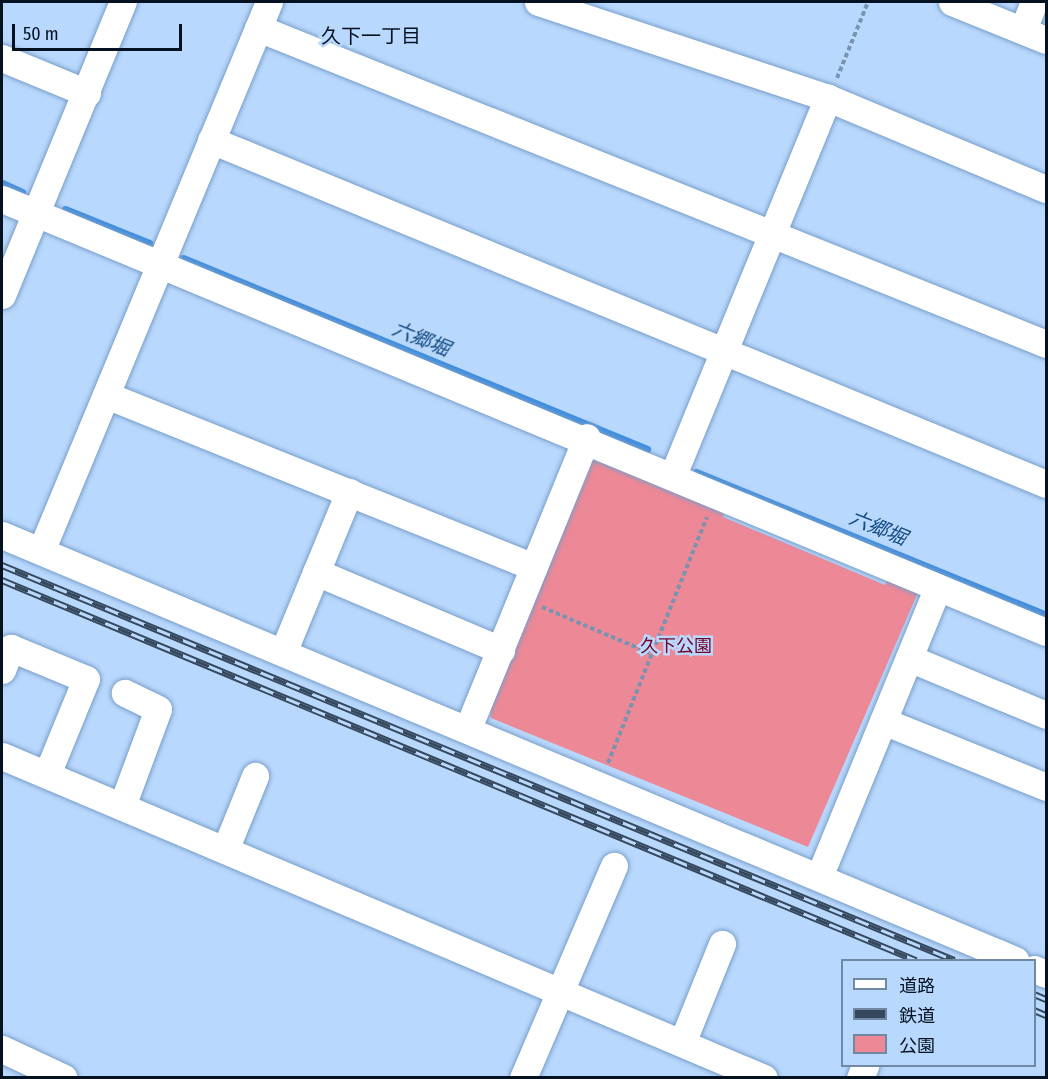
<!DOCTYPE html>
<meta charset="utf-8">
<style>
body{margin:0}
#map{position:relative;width:1048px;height:1079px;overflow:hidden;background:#b9d8fd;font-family:"Fira Sans Condensed","Noto Sans JP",sans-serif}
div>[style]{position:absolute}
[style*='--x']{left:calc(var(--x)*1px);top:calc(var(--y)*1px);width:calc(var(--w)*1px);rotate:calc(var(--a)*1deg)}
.green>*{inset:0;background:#ed8896}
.stream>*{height:7px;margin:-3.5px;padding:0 3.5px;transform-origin:3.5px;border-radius:3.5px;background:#3e8ee0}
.path>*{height:4px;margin-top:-2px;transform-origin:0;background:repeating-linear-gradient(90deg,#7a93b0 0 4.5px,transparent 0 7.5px)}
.roads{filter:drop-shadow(0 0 2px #789ec9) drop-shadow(0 0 2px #789ec9)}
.minor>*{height:27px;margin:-13.5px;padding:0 13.5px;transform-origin:13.5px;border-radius:13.5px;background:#fff}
.rail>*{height:7px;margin-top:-3.5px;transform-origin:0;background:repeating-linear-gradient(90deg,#b9d8fd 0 14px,#36485d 0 28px);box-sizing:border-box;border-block:2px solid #36485d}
span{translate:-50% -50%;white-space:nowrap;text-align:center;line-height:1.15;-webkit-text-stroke:5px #b9d8fd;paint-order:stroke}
.park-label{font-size:18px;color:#730127}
.neighbourhood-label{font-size:20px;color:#041120}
.water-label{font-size:20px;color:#154c82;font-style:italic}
.frame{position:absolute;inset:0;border:3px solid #041120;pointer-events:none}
.legend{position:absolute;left:841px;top:959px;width:195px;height:108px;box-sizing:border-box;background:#b9d8fd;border:2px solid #7188a5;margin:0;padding:8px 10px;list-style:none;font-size:18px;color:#041120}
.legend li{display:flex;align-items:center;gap:12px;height:30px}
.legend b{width:30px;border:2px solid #7188a5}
.scale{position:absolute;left:12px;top:24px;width:170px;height:27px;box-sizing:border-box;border:3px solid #041120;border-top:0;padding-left:8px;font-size:18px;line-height:21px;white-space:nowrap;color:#041120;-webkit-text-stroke:4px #b9d8fd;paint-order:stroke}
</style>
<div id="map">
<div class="green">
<div style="clip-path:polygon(595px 453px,726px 508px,723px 517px,885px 585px,889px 577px,919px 590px,808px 847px,491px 718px,490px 706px)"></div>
</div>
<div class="stream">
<div style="--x:2;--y:183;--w:22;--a:24"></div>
<div style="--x:65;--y:209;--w:91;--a:22"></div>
<div style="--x:183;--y:258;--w:502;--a:22.37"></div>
<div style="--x:696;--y:472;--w:378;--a:22.2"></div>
</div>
<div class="path">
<div style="--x:837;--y:78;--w:82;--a:-67.8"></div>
<div style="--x:542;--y:607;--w:120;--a:23.1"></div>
<div style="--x:608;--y:763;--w:265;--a:-68.1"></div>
</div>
<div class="roads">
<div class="minor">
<div style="--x:538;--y:2;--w:305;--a:18.3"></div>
<div style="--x:828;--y:98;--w:236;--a:22.7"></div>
<div style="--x:952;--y:2;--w:101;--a:22"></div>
<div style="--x:258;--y:28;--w:849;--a:21.85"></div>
<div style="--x:1023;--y:30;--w:30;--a:-69"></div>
<div style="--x:2;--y:58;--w:92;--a:22.4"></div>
<div style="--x:211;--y:140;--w:903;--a:22.39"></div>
<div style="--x:2;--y:199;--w:1130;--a:22.53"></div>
<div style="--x:2;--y:295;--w:317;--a:-67.6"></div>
<div style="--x:106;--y:395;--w:461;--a:21.9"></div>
<div style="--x:673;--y:475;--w:408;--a:-67.7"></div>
<div style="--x:2;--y:535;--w:1099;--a:22.76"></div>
<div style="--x:41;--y:551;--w:594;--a:-67.45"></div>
<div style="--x:316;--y:572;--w:201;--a:22.9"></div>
<div style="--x:284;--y:650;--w:171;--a:-67.6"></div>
<div style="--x:909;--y:658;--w:148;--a:22.6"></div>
<div style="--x:2;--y:670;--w:24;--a:-68"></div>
<div style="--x:11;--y:648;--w:81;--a:22.5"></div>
<div style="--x:86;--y:679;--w:103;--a:112.3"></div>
<div style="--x:883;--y:721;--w:176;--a:22"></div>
<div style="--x:468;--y:728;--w:314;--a:-67.8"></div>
<div style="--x:2;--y:756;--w:827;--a:22.91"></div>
<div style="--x:122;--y:806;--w:103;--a:-69.6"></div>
<div style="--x:158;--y:709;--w:37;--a:-154"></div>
<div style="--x:225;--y:850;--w:80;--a:-67.9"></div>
<div style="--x:819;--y:877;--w:313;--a:-67.7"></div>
<div style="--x:1034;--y:969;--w:13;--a:23"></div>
<div style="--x:682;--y:1043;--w:107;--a:-68"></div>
<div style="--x:2;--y:1049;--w:68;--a:25.1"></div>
<div style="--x:523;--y:1078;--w:231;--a:-66.8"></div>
<div style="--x:860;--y:1078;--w:13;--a:-67"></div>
</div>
</div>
<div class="rail">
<div style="--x:2;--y:565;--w:1031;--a:22.53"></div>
<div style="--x:2;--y:580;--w:990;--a:22.58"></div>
<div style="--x:1034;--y:994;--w:13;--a:23"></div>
<div style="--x:1034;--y:1010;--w:13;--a:23"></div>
</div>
<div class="park-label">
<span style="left:676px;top:646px">久下公園</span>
</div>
<div class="neighbourhood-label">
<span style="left:371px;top:36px">久下一丁目</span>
</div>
<div class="water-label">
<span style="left:421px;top:339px;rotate:22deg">六郷堀</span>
<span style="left:878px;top:528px;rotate:22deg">六郷堀</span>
</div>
<div class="frame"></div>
<ul class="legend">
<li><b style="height:8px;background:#fff"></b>道路</li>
<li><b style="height:8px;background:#36485d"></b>鉄道</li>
<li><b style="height:16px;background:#ed8896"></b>公園</li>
</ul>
<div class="scale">50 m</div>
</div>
